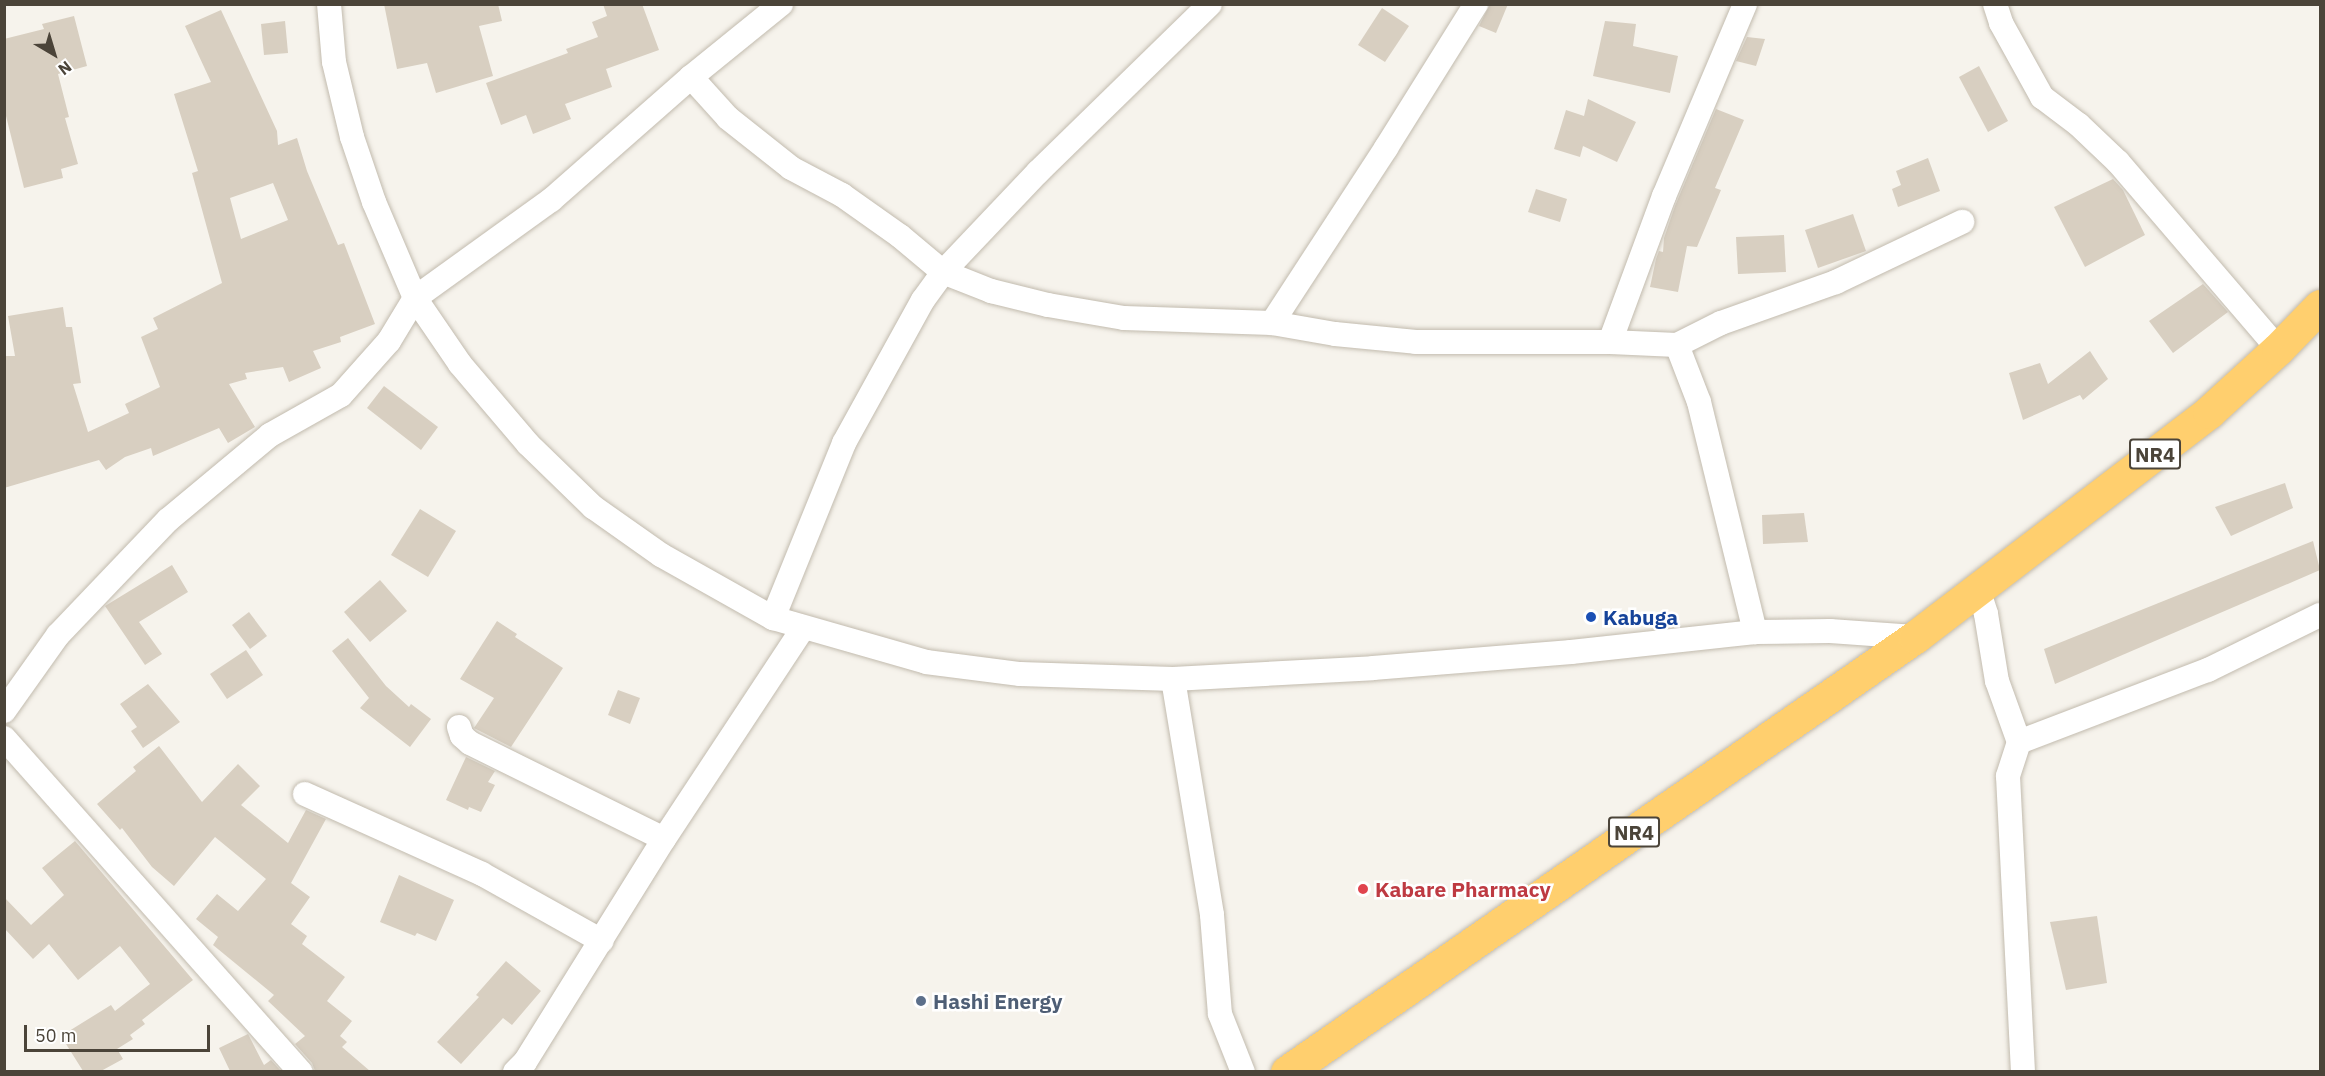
<!DOCTYPE html>
<style>
body{margin:0}
#map{position:relative;width:2325px;height:1076px;overflow:hidden;background:#f6f3ec;font-family:"IBM Plex Sans",sans-serif}
div>[style]{position:absolute}
[style*='--x']{left:calc(var(--x)*1px);top:calc(var(--y)*1px);width:calc(var(--w)*1px);rotate:calc(var(--a)*1deg)}
.building>*{inset:0;background:#d8cfc1}
.roads{filter:drop-shadow(0 0 2px #c2bbae) drop-shadow(0 0 2px #c2bbae)}
.minor>*{height:24px;margin:-12px;padding:0 12px;transform-origin:12px;border-radius:12px;background:#fff}
.highway>*{height:33px;margin:-16.5px;padding:0 16.5px;transform-origin:16.5px;border-radius:16.5px;background:#ffcf6e}
.dots>*{width:16px;height:16px;translate:-50% -50%;box-sizing:border-box;border:3px solid #fff;border-radius:50%}
span{translate:-50% -50%;white-space:nowrap;text-align:center;line-height:1.15;-webkit-text-stroke:5px #fff;paint-order:stroke}
.shield-label span{padding:2px 4px;background:#fff;border:2px solid;border-radius:4px;-webkit-text-stroke-width:0}
.shield-label{font-size:20px;color:#4b4439;font-weight:700}
.transit-label{font-size:21px;color:#164399;font-weight:700}
.left{translate:0 -50%;text-align:left}
.health-label{font-size:21px;color:#be3a42;font-weight:700}
.service-label{font-size:21px;color:#4e5e75;font-weight:700}
.frame{position:absolute;inset:0;border:6px solid #4b4439;pointer-events:none}
.north{position:absolute;left:24px;top:24px;width:60px;height:60px;-webkit-text-stroke:4px #fff;paint-order:stroke;rotate:142deg;font-size:16px;font-weight:700;line-height:24px;text-align:center;color:#4b4439}
.north::after{content:'';display:block;margin:auto;width:21px;height:27px;background:#4b4439;clip-path:polygon(50% 0,100% 100%,50% 72%,0 100%)}
.scale{position:absolute;left:24px;top:1025px;width:186px;height:27px;box-sizing:border-box;border:3px solid #4b4439;border-top:0;padding-left:8px;font-size:18px;line-height:21px;white-space:nowrap;color:#4b4439;-webkit-text-stroke:4px #fff;paint-order:stroke}
</style>
<div id="map">
<div class="building">
<div style="clip-path:polygon(384px 4px,498px 4px,502px 21px,479px 26px,493px 76px,436px 93px,427px 63px,397px 69px)"></div>
<div style="clip-path:polygon(603px 4px,642px 4px,659px 50px,606px 69px,612px 87px,565px 104px,571px 119px,533px 134px,526px 115px,501px 125px,486px 83px,568px 53px,566px 49px,598px 37px,592px 22px,607px 16px)"></div>
<div style="clip-path:polygon(1490px 4px,1508px 4px,1496px 33px,1479px 26px)"></div>
<div style="clip-path:polygon(1382px 8px,1409px 26px,1385px 62px,1358px 45px)"></div>
<div style="clip-path:polygon(evenodd,221px 10px,277px 131px,278px 145px,297px 138px,307px 171px,338px 245px,344px 243px,375px 324px,340px 337px,341px 342px,313px 351px,321px 368px,289px 382px,283px 367px,245px 373px,247px 379px,229px 384px,255px 427px,228px 443px,219px 428px,153px 456px,151px 448px,125px 457px,106px 470px,99px 460px,4px 488px,4px 356px,15px 356px,8px 316px,63px 307px,66px 327px,72px 327px,81px 383px,73px 384px,88px 432px,129px 413px,125px 404px,160px 387px,141px 337px,158px 329px,153px 318px,222px 283px,192px 173px,198px 171px,174px 94px,211px 82px,185px 26px,221px 10px,273px 183px,288px 220px,241px 239px,230px 198px,273px 183px)"></div>
<div style="clip-path:polygon(74px 16px,87px 66px,58px 74px,69px 117px,65px 118px,78px 164px,61px 169px,63px 178px,24px 188px,4px 108px,4px 39px,44px 29px,42px 24px)"></div>
<div style="clip-path:polygon(285px 21px,288px 53px,264px 55px,261px 24px)"></div>
<div style="clip-path:polygon(1605px 21px,1636px 24px,1633px 46px,1678px 56px,1670px 93px,1593px 76px)"></div>
<div style="clip-path:polygon(1747px 37px,1765px 39px,1756px 66px,1736px 61px)"></div>
<div style="clip-path:polygon(1979px 66px,2008px 121px,1988px 132px,1959px 77px)"></div>
<div style="clip-path:polygon(1588px 99px,1636px 122px,1617px 162px,1583px 146px,1580px 157px,1554px 149px,1566px 110px,1584px 116px)"></div>
<div style="clip-path:polygon(1716px 109px,1744px 120px,1715px 188px,1721px 190px,1697px 247px,1687px 246px,1678px 292px,1650px 287px,1656px 259px,1659px 251px,1663px 252px,1664px 238px,1675px 206px)"></div>
<div style="clip-path:polygon(1928px 158px,1940px 191px,1898px 207px,1892px 189px,1901px 185px,1896px 171px)"></div>
<div style="clip-path:polygon(2113px 179px,2123px 190px,2145px 235px,2085px 267px,2054px 207px)"></div>
<div style="clip-path:polygon(1536px 189px,1567px 199px,1560px 222px,1528px 212px)"></div>
<div style="clip-path:polygon(1853px 214px,1866px 251px,1818px 268px,1805px 230px)"></div>
<div style="clip-path:polygon(1784px 235px,1786px 272px,1738px 274px,1736px 237px)"></div>
<div style="clip-path:polygon(2203px 284px,2228px 312px,2173px 353px,2149px 321px)"></div>
<div style="clip-path:polygon(2090px 351px,2108px 379px,2083px 400px,2080px 395px,2023px 420px,2009px 373px,2040px 363px,2048px 384px)"></div>
<div style="clip-path:polygon(384px 386px,438px 427px,421px 450px,367px 408px)"></div>
<div style="clip-path:polygon(2285px 483px,2293px 508px,2231px 536px,2215px 507px)"></div>
<div style="clip-path:polygon(420px 509px,456px 531px,428px 577px,391px 555px)"></div>
<div style="clip-path:polygon(1804px 513px,1808px 542px,1763px 544px,1762px 515px)"></div>
<div style="clip-path:polygon(2313px 541px,2320px 570px,2055px 684px,2044px 649px)"></div>
<div style="clip-path:polygon(172px 565px,188px 592px,139px 622px,162px 654px,145px 665px,105px 606px)"></div>
<div style="clip-path:polygon(380px 580px,407px 611px,370px 642px,344px 612px)"></div>
<div style="clip-path:polygon(249px 612px,267px 636px,250px 649px,232px 625px)"></div>
<div style="clip-path:polygon(497px 621px,517px 634px,515px 637px,563px 668px,511px 747px,474px 728px,494px 698px,460px 679px)"></div>
<div style="clip-path:polygon(348px 638px,386px 686px,409px 707px,411px 704px,431px 719px,410px 747px,360px 708px,369px 698px,332px 651px)"></div>
<div style="clip-path:polygon(246px 650px,263px 675px,227px 699px,210px 674px)"></div>
<div style="clip-path:polygon(148px 684px,180px 722px,143px 748px,131px 731px,137px 727px,120px 704px)"></div>
<div style="clip-path:polygon(618px 690px,640px 698px,630px 724px,608px 715px)"></div>
<div style="clip-path:polygon(159px 746px,202px 802px,238px 764px,260px 786px,241px 805px,288px 843px,306px 810px,326px 819px,291px 883px,310px 897px,291px 924px,307px 936px,302px 944px,345px 977px,327px 1001px,352px 1021px,340px 1036px,347px 1042px,342px 1047px,370px 1071px,315px 1071px,312px 1063px,295px 1044px,305px 1036px,268px 1001px,274px 995px,213px 945px,218px 937px,196px 919px,217px 894px,238px 911px,266px 879px,215px 837px,174px 886px,152px 867px,122px 828px,120px 830px,97px 804px,136px 771px,133px 767px)"></div>
<div style="clip-path:polygon(466px 757px,495px 771px,488px 782px,495px 785px,481px 812px,469px 807px,468px 810px,446px 800px)"></div>
<div style="clip-path:polygon(75px 841px,193px 980px,142px 1020px,145px 1024px,130px 1035px,133px 1039px,117px 1049px,123px 1059px,101px 1071px,83px 1071px,61px 1036px,111px 1005px,115px 1011px,150px 984px,120px 946px,78px 980px,49px 944px,33px 959px,4px 928px,4px 897px,31px 925px,64px 895px,42px 868px)"></div>
<div style="clip-path:polygon(399px 875px,454px 900px,436px 941px,417px 933px,415px 936px,380px 922px)"></div>
<div style="clip-path:polygon(2097px 916px,2107px 983px,2066px 990px,2050px 922px)"></div>
<div style="clip-path:polygon(506px 961px,541px 991px,512px 1025px,503px 1018px,461px 1064px,437px 1042px,479px 997px,476px 995px)"></div>
<div style="clip-path:polygon(248px 1034px,264px 1065px,271px 1060px,281px 1071px,230px 1071px,219px 1048px)"></div>
</div>
<div class="roads">
<div class="minor">
<div style="--x:329;--y:4;--w:58;--a:85.1"></div>
<div style="--x:334;--y:62;--w:77;--a:76.5"></div>
<div style="--x:352;--y:137;--w:69;--a:71.3"></div>
<div style="--x:374;--y:202;--w:104;--a:66.9"></div>
<div style="--x:415;--y:298;--w:80;--a:55.7"></div>
<div style="--x:460;--y:364;--w:105;--a:49.6"></div>
<div style="--x:528;--y:444;--w:91;--a:44.1"></div>
<div style="--x:593;--y:507;--w:83;--a:35.2"></div>
<div style="--x:661;--y:555;--w:129;--a:29.4"></div>
<div style="--x:773;--y:618;--w:159;--a:16"></div>
<div style="--x:926;--y:662;--w:95;--a:7.3"></div>
<div style="--x:1020;--y:674;--w:153;--a:1.9"></div>
<div style="--x:1173;--y:679;--w:200;--a:-3.1"></div>
<div style="--x:1373;--y:668;--w:199;--a:-4.6"></div>
<div style="--x:1571;--y:652;--w:185;--a:-6.2"></div>
<div style="--x:1755;--y:632;--w:75;--a:-0.8"></div>
<div style="--x:1830;--y:631;--w:85;--a:4"></div>
<div style="--x:1995;--y:4;--w:20;--a:72"></div>
<div style="--x:2001;--y:23;--w:85;--a:61"></div>
<div style="--x:2042;--y:97;--w:46;--a:37.1"></div>
<div style="--x:2079;--y:125;--w:54;--a:43.5"></div>
<div style="--x:2118;--y:162;--w:246;--a:49.4"></div>
<div style="--x:691;--y:77;--w:55;--a:47.9"></div>
<div style="--x:728;--y:118;--w:80;--a:38.4"></div>
<div style="--x:791;--y:168;--w:58;--a:27.9"></div>
<div style="--x:842;--y:195;--w:71;--a:35.3"></div>
<div style="--x:900;--y:236;--w:56;--a:39.9"></div>
<div style="--x:943;--y:272;--w:52;--a:21.6"></div>
<div style="--x:991;--y:291;--w:59;--a:13.8"></div>
<div style="--x:1048;--y:305;--w:77;--a:9.7"></div>
<div style="--x:1124;--y:318;--w:148;--a:1.9"></div>
<div style="--x:1272;--y:323;--w:64;--a:9.9"></div>
<div style="--x:1335;--y:334;--w:81;--a:5.6"></div>
<div style="--x:1416;--y:342;--w:194;--a:0"></div>
<div style="--x:1610;--y:342;--w:156;--a:-69.7"></div>
<div style="--x:1664;--y:196;--w:208;--a:-67.1"></div>
<div style="--x:1272;--y:323;--w:209;--a:-56.9"></div>
<div style="--x:1386;--y:148;--w:170;--a:-58"></div>
<div style="--x:1610;--y:342;--w:67;--a:2.6"></div>
<div style="--x:1677;--y:345;--w:61;--a:68.9"></div>
<div style="--x:1699;--y:402;--w:237;--a:76.3"></div>
<div style="--x:1677;--y:345;--w:49;--a:-26.6"></div>
<div style="--x:1721;--y:323;--w:122;--a:-19.6"></div>
<div style="--x:1836;--y:282;--w:140;--a:-25.5"></div>
<div style="--x:1978;--y:589;--w:26;--a:72"></div>
<div style="--x:1986;--y:614;--w:68;--a:80.7"></div>
<div style="--x:1997;--y:681;--w:65;--a:70.2"></div>
<div style="--x:2019;--y:742;--w:36;--a:108"></div>
<div style="--x:2008;--y:776;--w:296;--a:87.1"></div>
<div style="--x:773;--y:618;--w:189;--a:-67.9"></div>
<div style="--x:844;--y:443;--w:163;--a:-61.1"></div>
<div style="--x:923;--y:300;--w:34;--a:-54"></div>
<div style="--x:943;--y:272;--w:138;--a:-46.5"></div>
<div style="--x:1038;--y:172;--w:240;--a:-44.3"></div>
<div style="--x:1173;--y:679;--w:239;--a:80.6"></div>
<div style="--x:1212;--y:915;--w:99;--a:85.4"></div>
<div style="--x:1220;--y:1014;--w:62;--a:68.4"></div>
<div style="--x:4;--y:711;--w:93;--a:-54.6"></div>
<div style="--x:58;--y:635;--w:159;--a:-46.3"></div>
<div style="--x:168;--y:520;--w:133;--a:-39.8"></div>
<div style="--x:270;--y:435;--w:81;--a:-29.4"></div>
<div style="--x:341;--y:395;--w:72;--a:-48.4"></div>
<div style="--x:389;--y:341;--w:50;--a:-58.8"></div>
<div style="--x:415;--y:298;--w:168;--a:-35.8"></div>
<div style="--x:551;--y:200;--w:186;--a:-41.3"></div>
<div style="--x:691;--y:77;--w:116;--a:-39"></div>
<div style="--x:459;--y:727;--w:9;--a:72"></div>
<div style="--x:462;--y:736;--w:11;--a:41"></div>
<div style="--x:470;--y:743;--w:216;--a:26.3"></div>
<div style="--x:4;--y:738;--w:447;--a:48.4"></div>
<div style="--x:2019;--y:742;--w:202;--a:-20.9"></div>
<div style="--x:2208;--y:670;--w:125;--a:-26.2"></div>
<div style="--x:305;--y:794;--w:194;--a:24.3"></div>
<div style="--x:482;--y:874;--w:137;--a:29.2"></div>
<div style="--x:515;--y:1072;--w:14;--a:-45"></div>
<div style="--x:525;--y:1062;--w:263;--a:-58.1"></div>
<div style="--x:664;--y:839;--w:253;--a:-56.6"></div>
</div>
<div class="highway">
<div style="--x:1287;--y:1072;--w:764;--a:-34.71"></div>
<div style="--x:1915;--y:637;--w:370;--a:-37.4"></div>
<div style="--x:2209;--y:412;--w:93;--a:-42.4"></div>
<div style="--x:2278;--y:349;--w:60;--a:-45.7"></div>
</div>
</div>
<div class="dots">
<div style="left:1591px;top:617px;background:#1a4fb4"></div>
<div style="left:1363px;top:889px;background:#e0444e"></div>
<div style="left:921px;top:1001px;background:#5c6f8a"></div>
</div>
<div class="shield-label">
<span style="left:2155px;top:454px">NR4</span>
<span style="left:1634px;top:832px">NR4</span>
</div>
<div class="transit-label">
<span class="left" style="left:1603px;top:617px">Kabuga</span>
</div>
<div class="health-label">
<span class="left" style="left:1375px;top:889px">Kabare Pharmacy</span>
</div>
<div class="service-label">
<span class="left" style="left:933px;top:1001px">Hashi Energy</span>
</div>
<div class="frame"></div>
<div class="north">N</div>
<div class="scale">50 m</div>
</div>
